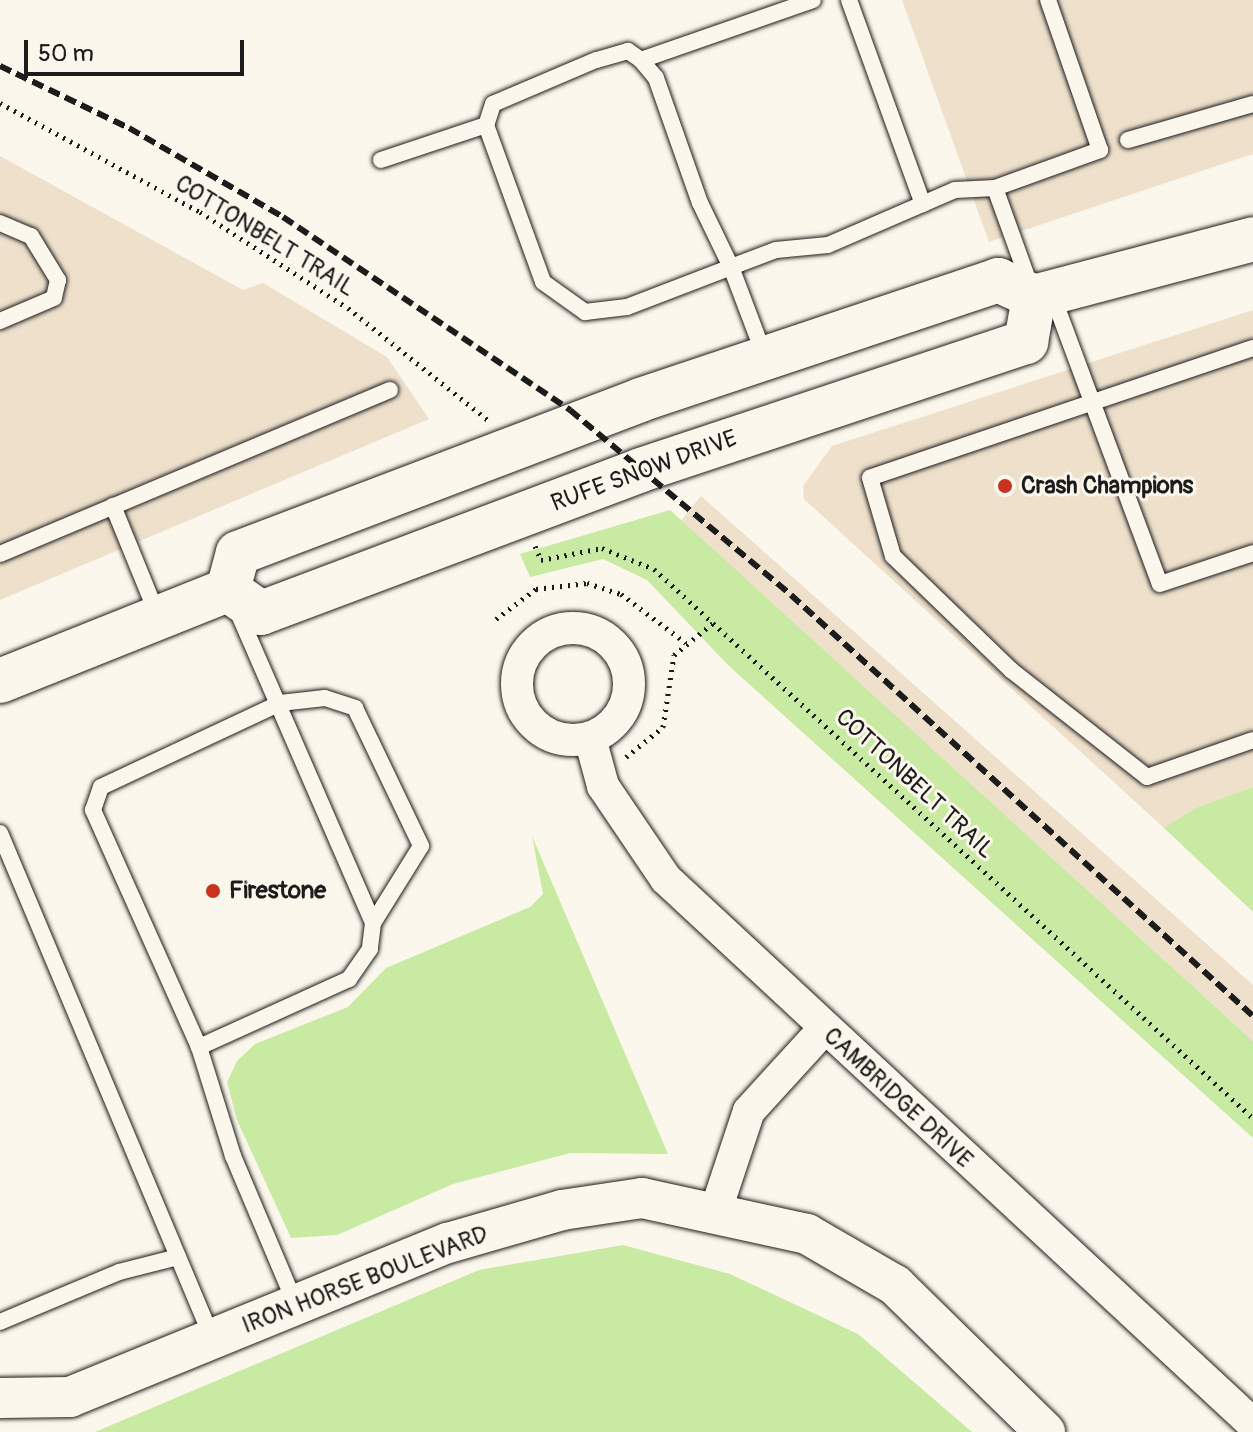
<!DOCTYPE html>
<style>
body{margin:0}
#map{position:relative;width:1253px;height:1432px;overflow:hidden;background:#fbf7ec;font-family:Pangolin,sans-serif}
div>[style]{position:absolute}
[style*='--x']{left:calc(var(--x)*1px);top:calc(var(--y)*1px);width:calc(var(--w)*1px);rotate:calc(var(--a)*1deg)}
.built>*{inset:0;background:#efe0cc}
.green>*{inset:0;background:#c8eaa3}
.path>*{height:5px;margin-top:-2.5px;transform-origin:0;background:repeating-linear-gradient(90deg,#1c1c1c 0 2px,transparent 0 8px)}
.roads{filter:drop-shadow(0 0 2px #1c1c1c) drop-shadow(0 0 2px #1c1c1c)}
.service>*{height:16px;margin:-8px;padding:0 8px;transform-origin:8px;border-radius:8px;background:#fbf7ec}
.minor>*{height:32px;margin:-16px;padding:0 16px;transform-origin:16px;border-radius:16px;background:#fbf7ec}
.minor>.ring{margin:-16px;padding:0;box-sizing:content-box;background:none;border:32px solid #fbf7ec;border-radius:50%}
.tertiary>*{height:40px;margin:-20px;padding:0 20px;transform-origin:20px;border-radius:20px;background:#fbf7ec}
.secondary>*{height:44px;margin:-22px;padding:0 22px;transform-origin:22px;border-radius:22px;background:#fbf7ec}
.rail>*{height:6px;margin-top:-3px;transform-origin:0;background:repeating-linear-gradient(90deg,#1c1c1c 0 12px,transparent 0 18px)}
.dots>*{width:22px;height:22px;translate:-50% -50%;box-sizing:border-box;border:4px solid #fbf7ec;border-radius:50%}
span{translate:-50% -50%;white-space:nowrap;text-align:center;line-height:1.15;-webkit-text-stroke:6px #fbf7ec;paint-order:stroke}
.street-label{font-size:24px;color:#1c1c1c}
.poi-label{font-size:24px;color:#1c1c1c;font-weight:700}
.left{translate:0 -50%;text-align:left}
.scale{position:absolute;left:24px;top:40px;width:220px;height:36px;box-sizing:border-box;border:4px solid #1c1c1c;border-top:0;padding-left:10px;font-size:24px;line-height:28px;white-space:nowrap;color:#1c1c1c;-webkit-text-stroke:6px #fbf7ec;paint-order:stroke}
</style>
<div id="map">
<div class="built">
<div style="clip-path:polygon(902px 0,1253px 0,1253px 154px,989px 242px)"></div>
<div style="clip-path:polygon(0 156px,243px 290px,263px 283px,387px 357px,429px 419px,0 600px)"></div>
<div style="clip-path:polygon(1253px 310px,1253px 787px,1195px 808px,1164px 828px,804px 499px,803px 486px,832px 446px)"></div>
<div style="clip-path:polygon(701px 496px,1253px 985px,1253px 1041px,681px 521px)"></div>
</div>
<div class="green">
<div style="clip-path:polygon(670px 510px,1253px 1041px,1253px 1138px,729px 666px,647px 580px,603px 559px,530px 577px,520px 554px)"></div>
<div style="clip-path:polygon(1253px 787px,1253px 912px,1164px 828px,1195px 808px)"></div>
<div style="clip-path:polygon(532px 836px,668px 1154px,570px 1153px,453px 1184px,337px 1235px,291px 1238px,237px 1120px,227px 1082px,237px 1061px,255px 1044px,348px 1007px,386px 968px,530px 907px,543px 894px)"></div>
<div style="clip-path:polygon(623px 1245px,730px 1274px,858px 1334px,972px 1432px,95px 1432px,479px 1270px)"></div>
</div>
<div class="path">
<div style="--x:0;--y:103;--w:228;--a:28.6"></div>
<div style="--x:200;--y:212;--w:176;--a:33"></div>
<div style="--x:348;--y:308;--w:181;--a:38.7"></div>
<div style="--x:535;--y:546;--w:15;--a:67"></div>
<div style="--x:541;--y:560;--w:62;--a:-11.1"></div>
<div style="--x:602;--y:548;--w:56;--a:22"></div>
<div style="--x:654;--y:569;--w:813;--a:42.51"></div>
<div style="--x:496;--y:619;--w:50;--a:-36.9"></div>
<div style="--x:536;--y:589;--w:51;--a:-6.7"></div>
<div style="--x:587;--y:583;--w:36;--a:18"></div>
<div style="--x:621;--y:594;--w:81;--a:37"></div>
<div style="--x:626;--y:757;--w:48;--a:-39"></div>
<div style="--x:663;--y:727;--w:73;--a:-81.3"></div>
<div style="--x:674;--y:655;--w:50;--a:-39.4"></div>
</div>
<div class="roads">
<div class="service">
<div style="--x:849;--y:0;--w:217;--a:70.1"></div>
<div style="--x:641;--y:60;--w:182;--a:-19.2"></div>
<div style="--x:1128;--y:140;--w:130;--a:-16.1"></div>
<div style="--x:381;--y:160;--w:111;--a:-18.4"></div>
<div style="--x:0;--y:223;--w:34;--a:23"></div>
<div style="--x:31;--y:236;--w:52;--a:58.5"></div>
<div style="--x:58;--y:280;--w:18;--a:103"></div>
<div style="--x:54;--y:298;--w:59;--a:156.9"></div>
<div style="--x:1031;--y:288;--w:106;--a:-109.8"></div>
<div style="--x:995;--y:188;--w:112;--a:-19.9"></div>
<div style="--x:1100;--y:150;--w:159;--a:-109.1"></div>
<div style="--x:1052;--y:294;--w:309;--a:69.6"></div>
<div style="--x:1160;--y:584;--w:98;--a:-18.4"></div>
<div style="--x:1253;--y:348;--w:404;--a:161.3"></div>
<div style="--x:870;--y:478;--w:81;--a:73.6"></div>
<div style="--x:893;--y:556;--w:164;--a:44"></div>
<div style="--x:1011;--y:670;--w:173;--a:38.2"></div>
<div style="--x:1147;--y:777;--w:112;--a:-19.2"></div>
<div style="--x:765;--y:357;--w:96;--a:-110.7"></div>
<div style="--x:731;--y:267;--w:71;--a:-115.8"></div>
<div style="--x:700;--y:203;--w:133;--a:-109.4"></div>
<div style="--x:656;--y:78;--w:23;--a:-130"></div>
<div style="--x:641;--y:60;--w:16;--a:-145"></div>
<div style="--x:628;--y:51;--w:33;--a:164"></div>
<div style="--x:596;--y:60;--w:112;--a:156.9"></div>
<div style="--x:493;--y:104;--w:22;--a:108"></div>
<div style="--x:486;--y:125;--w:167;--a:70"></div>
<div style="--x:543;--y:282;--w:52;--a:35.5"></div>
<div style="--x:585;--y:312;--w:42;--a:-6.8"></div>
<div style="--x:627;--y:307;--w:111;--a:-21"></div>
<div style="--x:731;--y:267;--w:48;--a:-20.7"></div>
<div style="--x:776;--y:250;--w:52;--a:-5.5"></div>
<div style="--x:828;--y:245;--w:138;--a:-23.4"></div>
<div style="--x:955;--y:190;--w:40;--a:-2.9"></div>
<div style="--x:113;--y:506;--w:119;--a:67.8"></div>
<div style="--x:0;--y:554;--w:423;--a:-22.8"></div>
<div style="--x:237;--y:610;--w:341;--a:66.5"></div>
<div style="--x:373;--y:923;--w:26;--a:97"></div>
<div style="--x:370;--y:949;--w:37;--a:125"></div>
<div style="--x:349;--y:979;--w:165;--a:155.6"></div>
<div style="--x:199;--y:1047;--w:114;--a:72.7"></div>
<div style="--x:233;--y:1156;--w:162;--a:67.1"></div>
<div style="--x:0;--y:833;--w:550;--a:67.21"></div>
<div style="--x:199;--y:1047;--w:260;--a:-114.1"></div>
<div style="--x:93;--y:810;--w:24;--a:-71"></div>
<div style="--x:101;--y:787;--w:198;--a:-25.1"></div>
<div style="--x:280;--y:703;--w:45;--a:-6.3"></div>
<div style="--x:325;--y:698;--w:32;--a:18"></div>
<div style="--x:355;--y:708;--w:153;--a:64.4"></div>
<div style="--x:421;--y:846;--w:91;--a:121.9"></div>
<div style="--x:0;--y:1322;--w:129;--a:-22.8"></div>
<div style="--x:119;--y:1272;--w:61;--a:-14.3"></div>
</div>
<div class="minor">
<div class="ring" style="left:517px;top:628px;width:80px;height:80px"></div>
<div style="--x:590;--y:738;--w:50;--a:74.8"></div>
<div style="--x:603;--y:786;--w:112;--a:55.9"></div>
<div style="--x:666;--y:879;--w:801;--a:42.88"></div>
<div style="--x:716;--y:1210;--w:104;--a:-71.6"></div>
<div style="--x:749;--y:1111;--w:110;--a:-47.6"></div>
</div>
<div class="tertiary">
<div style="--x:0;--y:1398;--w:70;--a:-0.8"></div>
<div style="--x:70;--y:1397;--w:408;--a:-22.2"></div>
<div style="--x:448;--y:1243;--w:119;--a:-16.1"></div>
<div style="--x:562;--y:1210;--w:81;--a:-8.5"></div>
<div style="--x:642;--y:1198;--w:169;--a:12.3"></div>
<div style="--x:807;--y:1234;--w:102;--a:30.1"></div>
<div style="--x:895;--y:1285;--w:210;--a:44.4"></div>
</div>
<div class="secondary">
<div style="--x:228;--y:590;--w:38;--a:-75"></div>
<div style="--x:238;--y:553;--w:430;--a:-20.8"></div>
<div style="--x:640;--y:400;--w:378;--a:-18.5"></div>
<div style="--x:998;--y:280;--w:40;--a:25"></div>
<div style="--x:1034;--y:297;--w:227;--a:-14.8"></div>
<div style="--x:228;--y:590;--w:40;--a:34.9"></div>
<div style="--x:261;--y:613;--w:406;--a:-20.6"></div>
<div style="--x:641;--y:470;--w:406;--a:-18.4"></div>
<div style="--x:1026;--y:342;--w:46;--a:-79.9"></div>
<div style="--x:0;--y:681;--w:245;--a:-21.8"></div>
</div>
</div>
<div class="rail">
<div style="--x:0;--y:66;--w:143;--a:25.7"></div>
<div style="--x:129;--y:128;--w:178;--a:30"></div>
<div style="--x:283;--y:217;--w:346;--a:33.9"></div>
<div style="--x:570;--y:410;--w:288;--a:39.9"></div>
<div style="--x:791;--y:595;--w:625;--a:42.34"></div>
</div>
<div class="dots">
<div style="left:1005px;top:486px;background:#c8321e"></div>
<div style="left:213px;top:891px;background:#c8321e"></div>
</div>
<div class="street-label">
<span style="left:265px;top:236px;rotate:32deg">COTTONBELT TRAIL</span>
<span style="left:644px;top:471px;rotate:-20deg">RUFE SNOW DRIVE</span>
<span style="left:915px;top:784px;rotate:43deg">COTTONBELT TRAIL</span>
<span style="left:898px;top:1098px;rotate:43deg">CAMBRIDGE DRIVE</span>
<span style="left:365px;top:1280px;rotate:-21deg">IRON HORSE BOULEVARD</span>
</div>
<div class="poi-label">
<span class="left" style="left:1021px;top:486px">Crash Champions</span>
<span class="left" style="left:229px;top:891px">Firestone</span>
</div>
<div class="scale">50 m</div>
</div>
